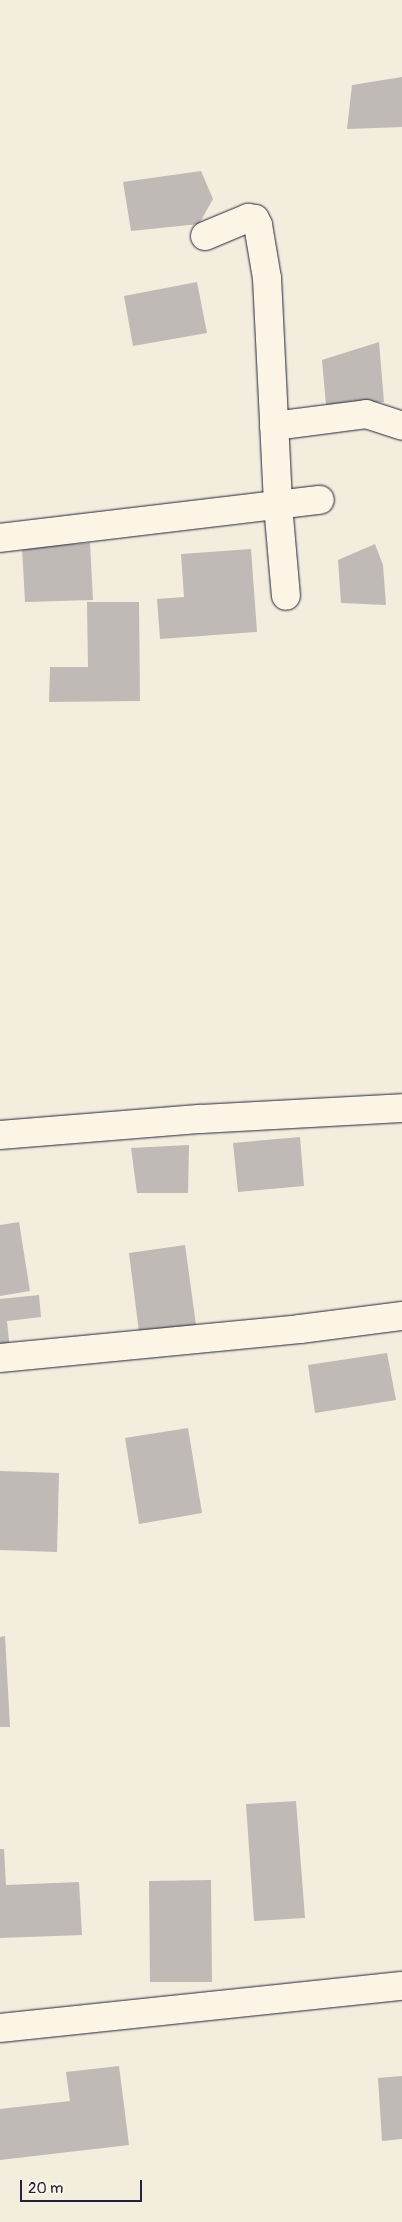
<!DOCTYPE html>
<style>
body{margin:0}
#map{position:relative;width:402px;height:2222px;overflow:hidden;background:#f3edde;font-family:Pangolin,sans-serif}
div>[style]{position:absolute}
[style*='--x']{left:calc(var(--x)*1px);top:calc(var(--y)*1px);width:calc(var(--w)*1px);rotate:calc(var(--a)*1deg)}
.building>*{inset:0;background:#bfbab6}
.roads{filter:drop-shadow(0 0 1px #22223b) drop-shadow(0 0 1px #22223b)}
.street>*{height:28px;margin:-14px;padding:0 14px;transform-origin:14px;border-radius:14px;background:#fcf5e5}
span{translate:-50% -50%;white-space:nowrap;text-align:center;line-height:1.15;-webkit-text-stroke:4px #fcf5e5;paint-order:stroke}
.scale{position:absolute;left:20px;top:2180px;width:122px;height:22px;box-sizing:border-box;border:2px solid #22223b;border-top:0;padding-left:6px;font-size:15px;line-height:18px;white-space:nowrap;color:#22223b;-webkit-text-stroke:4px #fcf5e5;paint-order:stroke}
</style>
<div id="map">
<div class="building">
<div style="clip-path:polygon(402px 77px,402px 127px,347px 129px,352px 85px)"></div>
<div style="clip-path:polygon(201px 171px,213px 199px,199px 224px,131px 231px,123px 182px)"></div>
<div style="clip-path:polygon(197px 282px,207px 333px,133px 346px,124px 296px)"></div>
<div style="clip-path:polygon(379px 342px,384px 402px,326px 405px,322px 360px)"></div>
<div style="clip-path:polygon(90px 543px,93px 600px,25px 602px,22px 547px)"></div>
<div style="clip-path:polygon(375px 544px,383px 565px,386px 605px,341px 603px,338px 560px)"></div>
<div style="clip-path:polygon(251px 549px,257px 632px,160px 639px,157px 599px,184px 597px,181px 554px)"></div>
<div style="clip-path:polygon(87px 602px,139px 602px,140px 701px,49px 702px,50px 667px,88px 667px)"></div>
<div style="clip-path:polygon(300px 1137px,304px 1186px,238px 1192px,233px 1143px)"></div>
<div style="clip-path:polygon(189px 1145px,188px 1193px,137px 1193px,131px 1148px)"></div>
<div style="clip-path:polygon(19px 1222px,30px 1291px,0 1296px,0 1225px)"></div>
<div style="clip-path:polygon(185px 1245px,196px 1325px,139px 1332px,129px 1253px)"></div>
<div style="clip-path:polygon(39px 1295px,41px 1317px,7px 1321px,10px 1350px,0 1351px,0 1299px)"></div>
<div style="clip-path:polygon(387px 1353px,396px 1400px,315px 1413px,308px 1365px)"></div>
<div style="clip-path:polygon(188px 1428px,202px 1513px,139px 1524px,125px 1438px)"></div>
<div style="clip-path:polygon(0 1471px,59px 1473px,57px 1552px,0 1550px)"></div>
<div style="clip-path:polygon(5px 1636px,10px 1727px,0 1727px,0 1637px)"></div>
<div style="clip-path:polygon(296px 1801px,305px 1918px,254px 1921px,246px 1804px)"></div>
<div style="clip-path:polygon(0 1849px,4px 1849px,6px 1885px,79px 1882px,82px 1935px,0 1938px)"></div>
<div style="clip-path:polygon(211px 1880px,212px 1982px,150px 1982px,149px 1881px)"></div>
<div style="clip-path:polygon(119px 2066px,129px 2145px,0 2160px,0 2109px,70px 2101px,66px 2072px)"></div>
<div style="clip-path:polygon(402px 2076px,402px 2139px,382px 2141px,378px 2078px)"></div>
</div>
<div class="roads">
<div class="street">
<div style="--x:205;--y:236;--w:47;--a:-22.7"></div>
<div style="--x:248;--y:218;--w:7;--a:8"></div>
<div style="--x:255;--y:219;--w:7;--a:63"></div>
<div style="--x:258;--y:225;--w:54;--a:80.4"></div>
<div style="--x:267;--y:278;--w:227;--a:87.2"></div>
<div style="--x:278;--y:505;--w:91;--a:85"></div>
<div style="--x:274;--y:426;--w:93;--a:-7.4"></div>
<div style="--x:366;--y:414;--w:38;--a:18"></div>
<div style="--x:0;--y:538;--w:322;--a:-6.8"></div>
<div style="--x:0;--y:1135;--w:202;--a:-4.6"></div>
<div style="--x:201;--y:1119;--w:201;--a:-3.1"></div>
<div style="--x:0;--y:1358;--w:301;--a:-5.5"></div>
<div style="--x:300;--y:1329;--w:103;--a:-7.3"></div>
<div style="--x:0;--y:2028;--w:404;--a:-6"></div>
</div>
</div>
<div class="scale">20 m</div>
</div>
